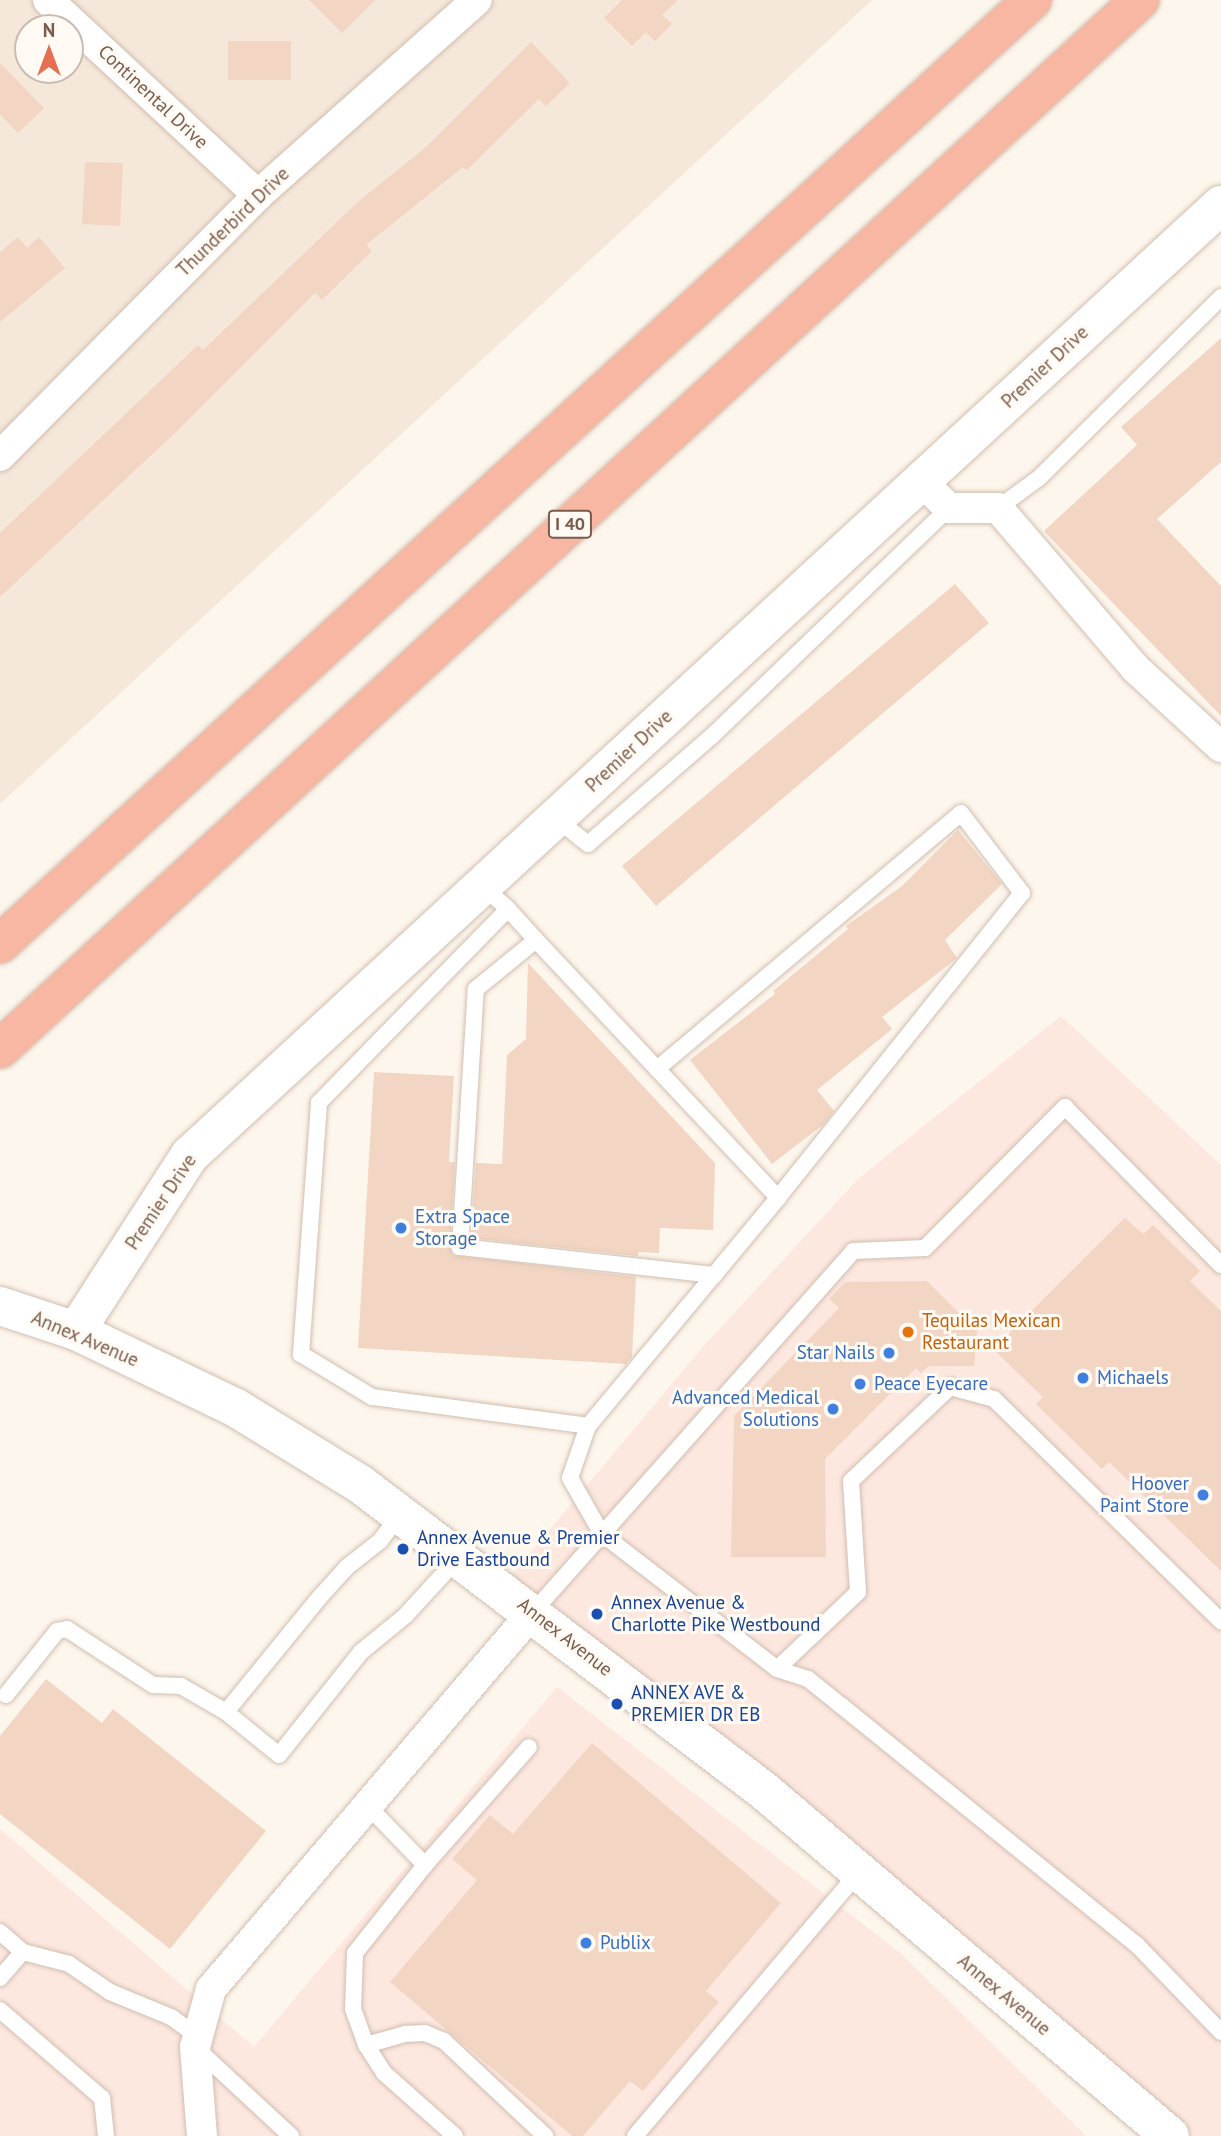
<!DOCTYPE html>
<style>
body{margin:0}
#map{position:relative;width:1221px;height:2136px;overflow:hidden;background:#fdf6ec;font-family:"PT Sans",sans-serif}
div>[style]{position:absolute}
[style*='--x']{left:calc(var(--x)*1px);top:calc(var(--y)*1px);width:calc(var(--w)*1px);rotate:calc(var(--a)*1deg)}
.residential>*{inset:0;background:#f5e8da}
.commercial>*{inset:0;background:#fde8e0}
.building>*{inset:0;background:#f3d5c3}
.roads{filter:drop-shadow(0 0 2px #d1beb0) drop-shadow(0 0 2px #d1beb0)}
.lane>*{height:16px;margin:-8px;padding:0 8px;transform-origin:8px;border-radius:8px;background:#fff}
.street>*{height:30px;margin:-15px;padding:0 15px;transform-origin:15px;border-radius:15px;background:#fff}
.secondary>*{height:38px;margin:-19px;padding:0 19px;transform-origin:19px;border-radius:19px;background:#fff}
.highway>*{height:38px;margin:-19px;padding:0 19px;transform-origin:19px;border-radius:19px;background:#f7b7a3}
.dots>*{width:19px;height:19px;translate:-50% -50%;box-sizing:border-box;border:4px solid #fffaf3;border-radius:50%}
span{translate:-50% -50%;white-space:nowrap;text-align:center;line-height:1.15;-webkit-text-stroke:6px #fffaf3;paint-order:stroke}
.shield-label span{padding:2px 5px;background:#fffaf3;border:2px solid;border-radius:5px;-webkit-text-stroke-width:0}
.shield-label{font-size:18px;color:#7a5c4d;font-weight:700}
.street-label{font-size:19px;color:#7a5c4d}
.shop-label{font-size:19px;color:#366cbe}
.left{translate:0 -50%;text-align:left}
.right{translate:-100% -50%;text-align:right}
.food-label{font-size:19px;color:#c56008}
.transit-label{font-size:19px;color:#164399}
.north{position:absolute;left:14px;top:14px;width:70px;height:70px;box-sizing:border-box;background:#fffaf3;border:2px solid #cabbb1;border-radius:50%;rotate:0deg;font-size:19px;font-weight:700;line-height:28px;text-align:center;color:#7a5c4d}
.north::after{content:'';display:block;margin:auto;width:24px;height:32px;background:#e76f51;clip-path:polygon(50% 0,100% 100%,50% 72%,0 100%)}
</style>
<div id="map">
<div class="residential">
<div style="clip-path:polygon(evenodd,0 0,872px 0,0 804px,0 0,28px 28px,70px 28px,70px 70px,28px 70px,28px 28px)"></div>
</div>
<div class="commercial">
<div style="clip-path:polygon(1061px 1016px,1221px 1165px,1221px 2136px,1189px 2136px,1018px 1980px,510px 1577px,702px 1348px,859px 1178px)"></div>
<div style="clip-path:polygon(557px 1687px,899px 1952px,1086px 2136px,0 2136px,0 1829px,254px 2047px)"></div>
</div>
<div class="building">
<div style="clip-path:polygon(309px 0,375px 0,342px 33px)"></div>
<div style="clip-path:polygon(622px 0,678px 0,662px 15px,672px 24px,655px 41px,646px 32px,632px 46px,604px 18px)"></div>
<div style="clip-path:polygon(228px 41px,291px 41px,291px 80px,228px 80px)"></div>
<div style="clip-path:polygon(531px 42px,570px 83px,546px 106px,539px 99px,467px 170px,463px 167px,366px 245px,372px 251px,322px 300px,315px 293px,177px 431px,0 597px,0 533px,198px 345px,203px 350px,360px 200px,425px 148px)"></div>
<div style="clip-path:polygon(0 63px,44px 108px,18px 133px,0 114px)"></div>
<div style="clip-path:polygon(85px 162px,123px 163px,120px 226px,82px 224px)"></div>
<div style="clip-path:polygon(18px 237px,27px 248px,39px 237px,65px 268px,0 322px,0 252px)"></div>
<div style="clip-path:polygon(1221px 338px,1221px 462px,1157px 519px,1221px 586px,1221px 716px,1044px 531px,1137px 445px,1121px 427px)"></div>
<div style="clip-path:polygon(955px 584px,989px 623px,656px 906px,622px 866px)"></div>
<div style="clip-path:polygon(958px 830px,1002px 884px,945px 940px,957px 958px,882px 1017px,892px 1029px,817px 1090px,834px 1111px,824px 1124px,772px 1164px,690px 1060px,775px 994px,773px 991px,848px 929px,846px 926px,902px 886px)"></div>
<div style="clip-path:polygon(528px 963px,715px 1163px,713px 1230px,660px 1228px,659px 1253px,638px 1252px,638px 1256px,471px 1238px,476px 1163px,502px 1164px,507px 1055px,526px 1039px)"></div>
<div style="clip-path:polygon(374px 1072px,454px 1076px,449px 1162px,455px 1162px,450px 1246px,453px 1255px,636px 1277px,632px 1357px,626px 1364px,358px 1348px)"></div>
<div style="clip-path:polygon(1125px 1218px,1143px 1234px,1153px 1225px,1200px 1271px,1190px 1281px,1221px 1311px,1221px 1571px,1109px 1462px,1102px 1469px,1036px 1404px,1043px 1397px,993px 1349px)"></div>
<div style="clip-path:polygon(927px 1281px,977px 1331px,974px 1366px,929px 1366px,921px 1373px,916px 1368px,825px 1459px,826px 1557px,731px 1557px,734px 1416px,839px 1308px,829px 1299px,845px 1282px)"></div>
<div style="clip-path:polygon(46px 1679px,102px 1723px,113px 1709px,266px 1831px,170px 1949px,0 1814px,0 1736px)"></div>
<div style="clip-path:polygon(592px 1743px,781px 1903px,706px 1991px,719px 2002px,643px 2091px,630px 2081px,583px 2136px,572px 2136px,390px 1982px,477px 1880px,452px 1859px,490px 1815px,513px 1834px)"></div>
</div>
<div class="roads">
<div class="lane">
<div style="--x:998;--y:508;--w:51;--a:-36.2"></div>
<div style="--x:1039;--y:478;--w:257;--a:-44.8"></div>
<div style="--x:555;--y:818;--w:42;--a:38.2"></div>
<div style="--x:588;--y:844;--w:164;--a:-41.1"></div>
<div style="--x:712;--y:736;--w:329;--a:-43.9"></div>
<div style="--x:482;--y:886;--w:35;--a:41"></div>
<div style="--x:508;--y:909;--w:271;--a:134.3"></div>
<div style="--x:319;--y:1103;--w:252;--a:94.1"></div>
<div style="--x:301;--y:1354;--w:83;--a:31.2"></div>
<div style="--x:372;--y:1397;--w:218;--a:7.6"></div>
<div style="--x:508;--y:909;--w:42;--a:47.9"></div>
<div style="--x:657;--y:1069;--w:397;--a:-40.1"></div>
<div style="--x:961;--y:813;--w:101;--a:52.7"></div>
<div style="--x:1022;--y:893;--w:391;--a:128.7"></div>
<div style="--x:714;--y:1275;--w:256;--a:-173.7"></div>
<div style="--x:460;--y:1247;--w:258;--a:-86.5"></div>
<div style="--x:476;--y:989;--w:77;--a:-39.2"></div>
<div style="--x:536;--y:940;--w:354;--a:46.8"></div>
<div style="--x:778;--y:1198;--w:100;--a:129.7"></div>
<div style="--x:714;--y:1275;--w:197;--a:129.8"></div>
<div style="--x:588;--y:1426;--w:55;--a:109.1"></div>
<div style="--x:570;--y:1478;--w:64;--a:60.3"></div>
<div style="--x:602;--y:1534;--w:221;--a:37.6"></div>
<div style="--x:777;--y:1669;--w:33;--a:18"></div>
<div style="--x:808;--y:1679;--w:45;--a:38.7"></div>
<div style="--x:843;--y:1707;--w:378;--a:39"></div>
<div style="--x:1137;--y:1945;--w:121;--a:46"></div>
<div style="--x:533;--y:1612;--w:482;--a:-48.4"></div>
<div style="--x:853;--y:1251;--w:72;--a:-2.4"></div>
<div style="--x:925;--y:1248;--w:199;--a:-45.2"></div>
<div style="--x:1065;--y:1107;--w:222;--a:45.4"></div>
<div style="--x:777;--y:1669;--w:112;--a:-43.5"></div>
<div style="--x:858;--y:1592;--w:111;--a:-93.6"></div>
<div style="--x:851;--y:1481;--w:137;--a:-43.5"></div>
<div style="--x:950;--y:1387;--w:46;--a:15.3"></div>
<div style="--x:994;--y:1399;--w:318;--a:44.4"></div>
<div style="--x:6;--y:1695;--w:82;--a:-51.4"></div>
<div style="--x:57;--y:1631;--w:10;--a:-11"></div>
<div style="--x:67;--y:1629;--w:103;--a:33.1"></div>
<div style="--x:153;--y:1685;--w:28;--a:2"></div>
<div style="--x:181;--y:1686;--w:52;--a:30"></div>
<div style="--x:226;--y:1712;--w:68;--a:39.1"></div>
<div style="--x:279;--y:1755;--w:132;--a:-51.5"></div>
<div style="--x:361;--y:1652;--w:57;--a:-39.3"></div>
<div style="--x:405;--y:1616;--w:80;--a:-47.5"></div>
<div style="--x:226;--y:1712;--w:147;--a:-50.8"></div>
<div style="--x:319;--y:1598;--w:42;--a:-47.9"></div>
<div style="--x:347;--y:1567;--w:42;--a:-38.2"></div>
<div style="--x:380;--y:1541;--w:34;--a:-53"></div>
<div style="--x:366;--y:1804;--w:85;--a:46"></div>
<div style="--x:425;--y:1865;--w:112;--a:128.5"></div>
<div style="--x:355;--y:1953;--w:56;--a:92"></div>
<div style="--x:353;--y:2009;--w:38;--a:70"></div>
<div style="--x:366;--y:2045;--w:33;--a:57"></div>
<div style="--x:384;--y:2073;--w:95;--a:41.6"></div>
<div style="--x:425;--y:1865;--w:157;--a:-48.6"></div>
<div style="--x:0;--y:1932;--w:30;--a:41"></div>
<div style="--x:23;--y:1952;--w:48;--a:14.6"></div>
<div style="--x:69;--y:1964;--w:50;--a:34.3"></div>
<div style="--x:110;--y:1992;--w:66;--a:22.3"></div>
<div style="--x:171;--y:2017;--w:32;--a:36"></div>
<div style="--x:0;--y:1978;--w:35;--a:-49"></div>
<div style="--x:0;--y:2010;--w:135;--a:40.8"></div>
<div style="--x:102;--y:2098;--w:38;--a:84"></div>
<div style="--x:366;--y:2045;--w:41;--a:-15.8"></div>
<div style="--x:405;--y:2034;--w:20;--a:-3"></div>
<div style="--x:425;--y:2033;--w:21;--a:23"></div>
<div style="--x:444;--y:2041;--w:139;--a:43.2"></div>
<div style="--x:195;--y:2047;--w:131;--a:42.8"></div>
<div style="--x:635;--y:2136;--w:348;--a:-49.7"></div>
</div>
<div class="street">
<div style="--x:48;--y:0;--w:287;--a:42.9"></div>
<div style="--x:0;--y:456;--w:367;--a:-45.3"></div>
<div style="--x:258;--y:195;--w:293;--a:-41.7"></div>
<div style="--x:921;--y:481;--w:39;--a:44"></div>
<div style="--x:949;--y:508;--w:49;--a:0"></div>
<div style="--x:998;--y:508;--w:211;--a:49.4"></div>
<div style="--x:1135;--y:668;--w:117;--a:42.6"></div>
<div style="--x:202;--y:2136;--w:89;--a:-94.5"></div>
<div style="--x:195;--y:2047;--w:60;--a:-74.6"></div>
<div style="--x:211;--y:1989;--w:496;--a:-49.5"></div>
</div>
<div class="secondary">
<div style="--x:0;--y:1306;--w:80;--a:18.2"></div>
<div style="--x:76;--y:1331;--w:178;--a:25.7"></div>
<div style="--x:236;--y:1408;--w:145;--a:31.5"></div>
<div style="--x:360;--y:1484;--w:506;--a:37.21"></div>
<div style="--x:763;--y:1790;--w:534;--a:40.37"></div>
<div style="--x:76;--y:1331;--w:210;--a:-57.1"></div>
<div style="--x:190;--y:1155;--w:1402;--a:-42.66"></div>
</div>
<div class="highway">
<div style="--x:0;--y:944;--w:1399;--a:-42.45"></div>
<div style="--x:0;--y:1049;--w:1549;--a:-42.62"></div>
</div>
</div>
<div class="dots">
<div style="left:401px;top:1228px;background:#3f7fe0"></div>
<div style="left:908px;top:1332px;background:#e8710a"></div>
<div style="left:889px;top:1353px;background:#3f7fe0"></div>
<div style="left:1083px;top:1378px;background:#3f7fe0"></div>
<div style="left:860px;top:1384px;background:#3f7fe0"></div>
<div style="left:833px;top:1409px;background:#3f7fe0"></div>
<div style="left:1203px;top:1495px;background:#3f7fe0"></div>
<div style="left:403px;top:1549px;background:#1a4fb4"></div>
<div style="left:597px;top:1614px;background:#1a4fb4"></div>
<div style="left:617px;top:1704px;background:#1a4fb4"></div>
<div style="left:586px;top:1943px;background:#3f7fe0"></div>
</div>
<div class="shield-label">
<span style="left:570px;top:524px">I 40</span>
</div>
<div class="street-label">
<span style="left:153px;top:97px;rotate:43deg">Continental Drive</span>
<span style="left:233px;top:222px;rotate:-44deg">Thunderbird Drive</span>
<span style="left:1045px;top:367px;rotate:-43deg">Premier Drive</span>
<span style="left:629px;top:751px;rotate:-43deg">Premier Drive</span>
<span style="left:161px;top:1202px;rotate:-56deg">Premier Drive</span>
<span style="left:85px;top:1339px;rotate:23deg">Annex Avenue</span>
<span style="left:565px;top:1637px;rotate:38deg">Annex Avenue</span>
<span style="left:1004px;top:1995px;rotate:40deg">Annex Avenue</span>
</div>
<div class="shop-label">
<span class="left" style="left:415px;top:1228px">Extra Space<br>Storage</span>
<span class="right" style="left:875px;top:1353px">Star Nails</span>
<span class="left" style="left:1097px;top:1378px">Michaels</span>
<span class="left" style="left:874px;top:1384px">Peace Eyecare</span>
<span class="right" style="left:819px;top:1409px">Advanced Medical<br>Solutions</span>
<span class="right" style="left:1189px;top:1495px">Hoover<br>Paint Store</span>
<span class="left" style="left:600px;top:1943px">Publix</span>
</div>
<div class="food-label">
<span class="left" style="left:922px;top:1332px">Tequilas Mexican<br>Restaurant</span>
</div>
<div class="transit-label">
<span class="left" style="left:417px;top:1549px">Annex Avenue &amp; Premier<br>Drive Eastbound</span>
<span class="left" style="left:611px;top:1614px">Annex Avenue &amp;<br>Charlotte Pike Westbound</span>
<span class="left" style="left:631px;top:1704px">ANNEX AVE &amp;<br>PREMIER DR EB</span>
</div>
<div class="north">N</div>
</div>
